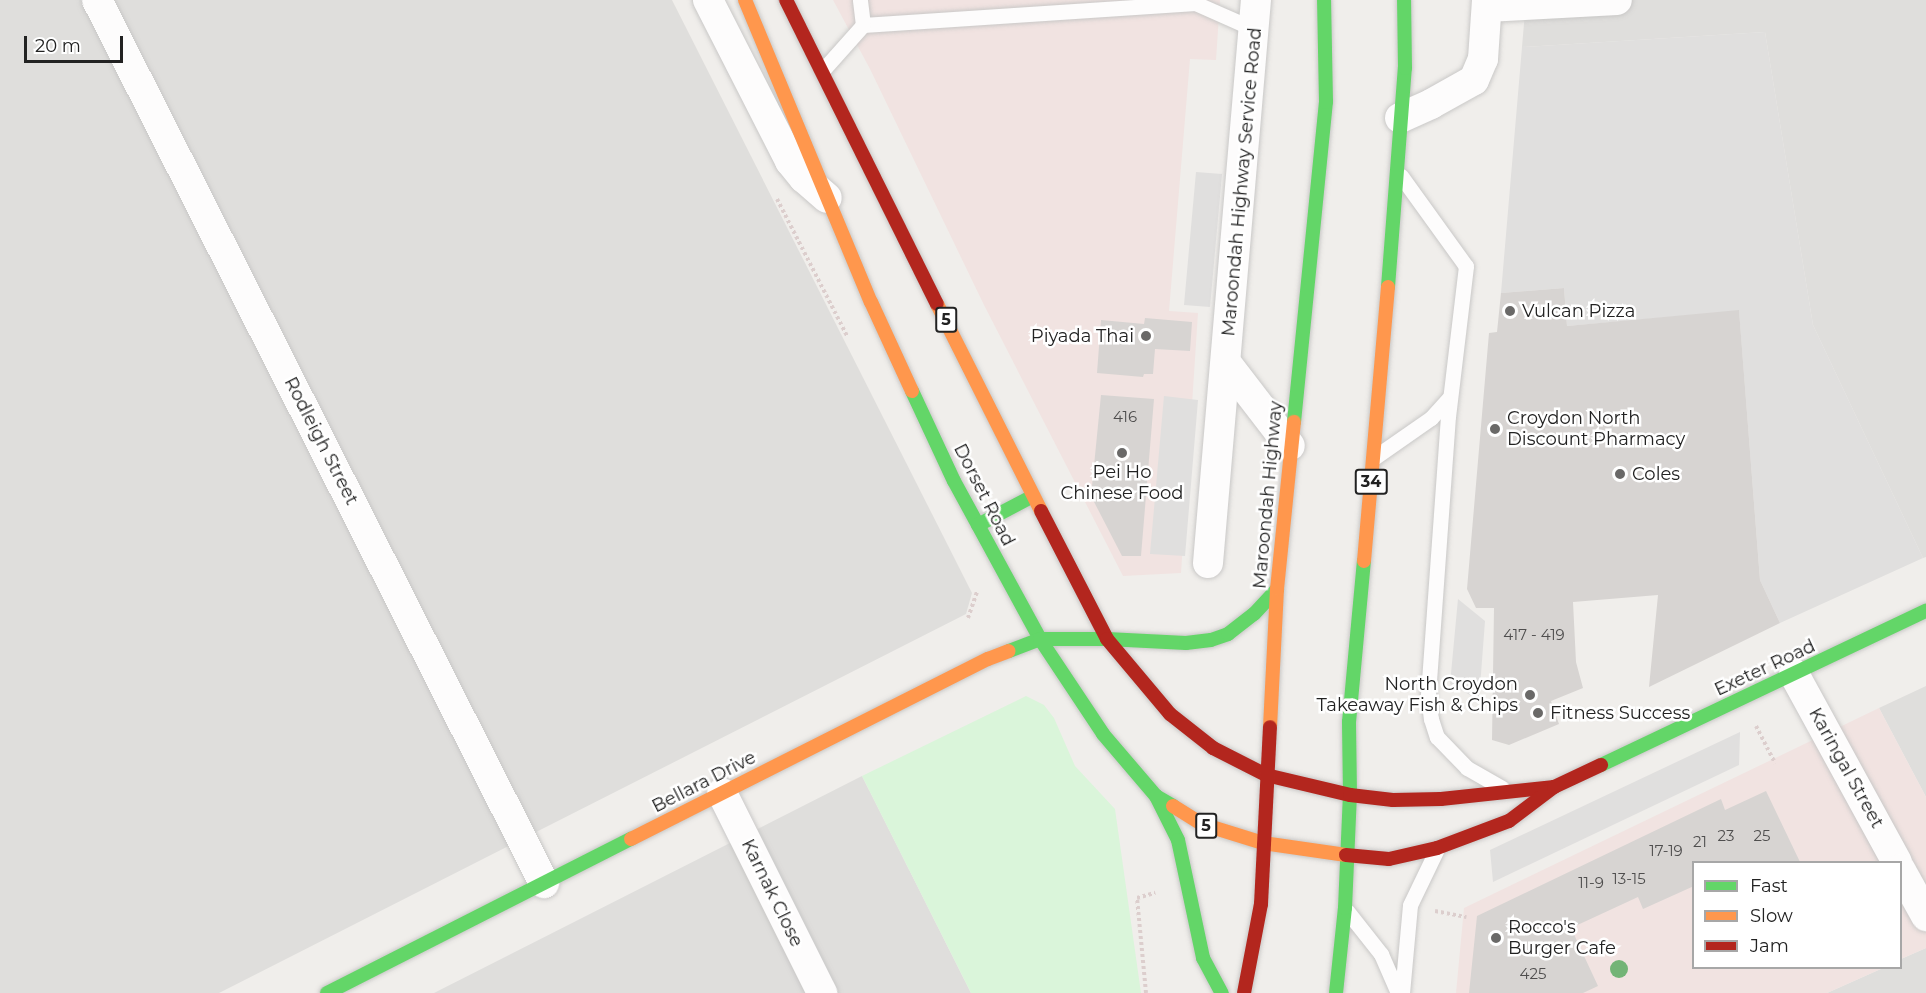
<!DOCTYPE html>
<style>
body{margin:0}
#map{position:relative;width:1926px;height:993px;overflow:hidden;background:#f0eeeb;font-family:Montserrat,sans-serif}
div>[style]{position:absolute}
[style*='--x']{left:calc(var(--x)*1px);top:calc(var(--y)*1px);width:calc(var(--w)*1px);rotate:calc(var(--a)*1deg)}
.residential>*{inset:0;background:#dfdedc}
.commercial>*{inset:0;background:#f1e3e1}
.park>*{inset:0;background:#daf5da}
.parking>*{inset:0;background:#e0dfde}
.building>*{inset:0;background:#d7d4d2}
.path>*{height:4px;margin-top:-2px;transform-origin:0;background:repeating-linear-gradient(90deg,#dccecd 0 3px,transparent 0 6px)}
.roads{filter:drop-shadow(0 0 2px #c9c8c7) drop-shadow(0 0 2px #c9c8c7)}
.lane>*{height:15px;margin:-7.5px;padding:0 7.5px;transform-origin:7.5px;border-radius:7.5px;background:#fdfcfc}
.street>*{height:30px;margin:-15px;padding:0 15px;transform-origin:15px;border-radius:15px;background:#fdfcfc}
.fast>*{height:14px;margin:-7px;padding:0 7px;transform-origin:7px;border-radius:7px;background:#63d668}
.slow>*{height:14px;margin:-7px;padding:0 7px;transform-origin:7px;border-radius:7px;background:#ff974d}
.jam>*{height:14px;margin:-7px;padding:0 7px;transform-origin:7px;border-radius:7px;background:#b3261e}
.trees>*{width:18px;height:18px;margin:-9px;border-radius:50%;background:#73b476}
.dots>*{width:16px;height:16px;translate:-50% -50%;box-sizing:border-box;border:3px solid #fff;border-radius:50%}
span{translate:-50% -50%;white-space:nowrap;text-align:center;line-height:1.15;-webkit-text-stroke:5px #fff;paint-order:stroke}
.number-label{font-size:15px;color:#4f4e4e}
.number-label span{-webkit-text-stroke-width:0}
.shield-label span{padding:2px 4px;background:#fff;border:2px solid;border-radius:4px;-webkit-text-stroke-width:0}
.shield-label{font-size:16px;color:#222;font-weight:700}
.street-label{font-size:18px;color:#222}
.poi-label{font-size:18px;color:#222}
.left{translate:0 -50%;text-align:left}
.right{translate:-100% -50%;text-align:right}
.legend{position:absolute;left:1692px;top:861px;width:210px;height:108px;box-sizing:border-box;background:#fff;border:2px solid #a7a7a7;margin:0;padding:8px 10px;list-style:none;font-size:18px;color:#222}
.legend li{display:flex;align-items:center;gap:12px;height:30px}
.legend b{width:30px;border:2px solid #a7a7a7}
.scale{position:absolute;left:24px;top:36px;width:99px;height:27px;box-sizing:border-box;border:3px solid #222;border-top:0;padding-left:8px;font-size:18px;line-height:21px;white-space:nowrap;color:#222;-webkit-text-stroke:4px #fff;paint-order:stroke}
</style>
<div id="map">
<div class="residential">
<div style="clip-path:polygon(0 0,672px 0,972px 593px,966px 614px,219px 993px,0 993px)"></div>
<div style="clip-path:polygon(1526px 0,1926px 0,1926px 557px,1923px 558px,1813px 325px,1765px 32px,1522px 47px)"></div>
<div style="clip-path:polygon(1926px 686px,1926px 797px,1879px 708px)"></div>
<div style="clip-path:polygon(862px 776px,971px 993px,434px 993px)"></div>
<div style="clip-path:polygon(1926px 948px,1926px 993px,1827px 993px,1883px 968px,1900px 968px,1901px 959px)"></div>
</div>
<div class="commercial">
<div style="clip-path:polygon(833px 0,1220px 0,1216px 60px,1190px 59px,1169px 311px,1198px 313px,1181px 573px,1123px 576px,984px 305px,870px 69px)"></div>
<div style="clip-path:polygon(1879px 708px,1926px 797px,1926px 948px,1901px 959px,1900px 862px,1694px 862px,1694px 968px,1883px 968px,1827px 993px,1456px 993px,1464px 908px)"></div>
</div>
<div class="park">
<div style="clip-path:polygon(1026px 696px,1044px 705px,1054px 718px,1075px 766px,1115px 809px,1141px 993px,971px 993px,862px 776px)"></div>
</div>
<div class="parking">
<div style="clip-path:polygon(1765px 32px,1813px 325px,1923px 558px,1780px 623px,1760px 580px,1739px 311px,1567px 326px,1564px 288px,1501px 293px,1522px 47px)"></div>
<div style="clip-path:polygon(1196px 172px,1222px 174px,1210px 307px,1184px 305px)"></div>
<div style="clip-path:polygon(1164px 396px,1198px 400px,1185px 556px,1150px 554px)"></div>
<div style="clip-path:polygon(1458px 599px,1485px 621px,1479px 700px,1450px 684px)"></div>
<div style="clip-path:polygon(1740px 732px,1739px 765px,1493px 882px,1490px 850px)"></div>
</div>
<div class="building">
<div style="clip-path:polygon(1564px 288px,1567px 326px,1739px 310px,1760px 580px,1780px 623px,1649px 687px,1658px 595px,1573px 602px,1576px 662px,1583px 688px,1551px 701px,1559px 724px,1509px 745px,1492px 740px,1494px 608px,1476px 608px,1467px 589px,1489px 333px,1497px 332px,1501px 293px)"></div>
<div style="clip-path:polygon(1145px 318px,1192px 322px,1190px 351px,1155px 349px,1153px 374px,1144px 374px,1143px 377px,1097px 373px,1101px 320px,1144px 324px)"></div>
<div style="clip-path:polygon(1101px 395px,1154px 399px,1141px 556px,1122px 556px,1091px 496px)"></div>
<div style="clip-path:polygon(1766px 791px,1800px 862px,1694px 862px,1694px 886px,1643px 909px,1638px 897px,1571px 928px,1598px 986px,1583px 993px,1469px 993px,1477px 916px,1721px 799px,1725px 810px)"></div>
</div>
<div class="path">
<div style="--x:777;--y:199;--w:154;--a:62.9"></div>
<div style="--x:968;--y:618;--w:28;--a:-71"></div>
<div style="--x:1756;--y:726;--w:42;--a:62.8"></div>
<div style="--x:1435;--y:911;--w:32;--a:11"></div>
<div style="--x:1146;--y:993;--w:95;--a:-95.4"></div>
<div style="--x:1137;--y:898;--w:19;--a:-16"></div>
</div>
<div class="roads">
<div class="lane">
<div style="--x:1194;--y:0;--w:3;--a:72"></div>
<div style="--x:1195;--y:3;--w:64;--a:23.8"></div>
<div style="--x:863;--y:25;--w:333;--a:-3.8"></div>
<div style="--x:822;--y:71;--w:62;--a:-48.3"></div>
<div style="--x:863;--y:25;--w:25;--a:-97"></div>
<div style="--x:1401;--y:176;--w:111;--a:54.2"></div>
<div style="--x:1466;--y:266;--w:151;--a:96.8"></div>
<div style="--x:1448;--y:416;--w:280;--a:94.1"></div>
<div style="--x:1428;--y:695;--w:24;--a:83"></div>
<div style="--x:1431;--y:719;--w:19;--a:72"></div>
<div style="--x:1437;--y:737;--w:43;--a:45.9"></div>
<div style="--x:1467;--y:768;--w:40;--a:29.7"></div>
<div style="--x:1375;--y:457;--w:68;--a:-34.9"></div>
<div style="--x:1431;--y:418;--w:28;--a:-48"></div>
<div style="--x:1347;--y:911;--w:55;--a:51.7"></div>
<div style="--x:1381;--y:954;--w:43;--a:66.4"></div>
<div style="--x:1402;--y:993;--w:88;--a:-84.8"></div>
<div style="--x:1410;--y:905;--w:60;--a:-64.3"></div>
</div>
<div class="street">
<div style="--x:97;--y:0;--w:990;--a:63.15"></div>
<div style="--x:708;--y:0;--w:181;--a:63"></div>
<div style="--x:790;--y:161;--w:22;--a:51"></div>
<div style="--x:804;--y:178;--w:30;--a:41"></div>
<div style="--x:1487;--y:7;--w:130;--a:-3.1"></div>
<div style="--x:1400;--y:118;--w:34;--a:-24"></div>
<div style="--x:1431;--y:104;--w:49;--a:-29.2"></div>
<div style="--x:1474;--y:80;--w:23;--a:-67"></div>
<div style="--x:1483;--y:59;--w:59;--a:-86.1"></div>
<div style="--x:1227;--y:364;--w:103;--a:52.5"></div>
<div style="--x:1208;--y:563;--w:565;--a:-85.13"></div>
<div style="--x:1794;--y:674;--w:214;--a:61.3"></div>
<div style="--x:722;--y:793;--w:224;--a:63.4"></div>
<div style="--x:1900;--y:869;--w:54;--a:61"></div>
</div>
<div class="fast">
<div style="--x:1388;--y:287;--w:220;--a:-85.6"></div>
<div style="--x:1405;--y:68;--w:68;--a:-90.8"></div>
<div style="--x:912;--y:391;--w:99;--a:65"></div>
<div style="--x:954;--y:481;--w:180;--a:61.4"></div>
<div style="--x:1040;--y:639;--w:114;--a:56.4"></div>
<div style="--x:1103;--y:734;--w:82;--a:49.5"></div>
<div style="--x:1156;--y:796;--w:20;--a:30"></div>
<div style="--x:1294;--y:422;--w:322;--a:-84.3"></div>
<div style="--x:1326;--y:102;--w:102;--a:-91.1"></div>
<div style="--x:978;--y:525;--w:62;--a:-27.8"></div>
<div style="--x:1107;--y:639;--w:79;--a:2.9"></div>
<div style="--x:1186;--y:643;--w:25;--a:-7"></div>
<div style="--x:1211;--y:640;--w:18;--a:-19"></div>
<div style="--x:1228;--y:634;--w:33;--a:-38"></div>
<div style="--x:1254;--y:614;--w:34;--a:-47"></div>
<div style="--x:1009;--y:651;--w:33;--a:-21"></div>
<div style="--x:1040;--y:639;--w:67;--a:0"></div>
<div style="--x:1601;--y:765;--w:360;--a:-25.4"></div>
<div style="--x:1156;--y:796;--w:49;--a:63.4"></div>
<div style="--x:1178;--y:840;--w:121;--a:78"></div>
<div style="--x:1203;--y:958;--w:40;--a:62"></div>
<div style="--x:327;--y:993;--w:341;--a:-26.9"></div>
<div style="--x:1336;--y:993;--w:85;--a:-84"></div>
<div style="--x:1345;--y:908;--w:113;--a:-87.5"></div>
<div style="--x:1350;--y:795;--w:73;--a:-90.8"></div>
<div style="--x:1349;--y:722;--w:162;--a:-84.7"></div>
</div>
<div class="slow">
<div style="--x:745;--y:0;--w:327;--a:67.4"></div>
<div style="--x:871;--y:302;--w:98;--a:65.3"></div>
<div style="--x:937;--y:304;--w:232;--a:63.3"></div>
<div style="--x:1364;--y:561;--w:275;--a:-85"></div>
<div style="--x:1270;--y:727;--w:138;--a:-87.1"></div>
<div style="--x:1277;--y:589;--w:168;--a:-84.2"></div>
<div style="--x:1173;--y:806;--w:34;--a:32"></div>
<div style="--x:1202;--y:824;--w:64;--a:17.3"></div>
<div style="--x:1263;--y:843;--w:84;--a:8.2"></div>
<div style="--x:631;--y:839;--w:400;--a:-26.8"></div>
<div style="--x:988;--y:659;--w:22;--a:-21"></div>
</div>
<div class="jam">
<div style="--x:786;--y:0;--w:339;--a:63.6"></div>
<div style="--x:1041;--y:511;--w:144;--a:62.7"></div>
<div style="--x:1107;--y:639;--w:98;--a:50"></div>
<div style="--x:1170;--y:714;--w:55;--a:38.3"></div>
<div style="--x:1213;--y:748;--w:59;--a:27"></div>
<div style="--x:1266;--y:775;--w:86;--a:13.4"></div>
<div style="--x:1350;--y:795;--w:43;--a:6.6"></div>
<div style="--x:1393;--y:800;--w:48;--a:-1.2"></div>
<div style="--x:1441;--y:799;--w:114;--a:-6.1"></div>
<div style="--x:1346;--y:855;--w:43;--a:5.3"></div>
<div style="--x:1389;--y:859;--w:49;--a:-12.9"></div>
<div style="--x:1437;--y:848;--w:77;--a:-20.6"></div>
<div style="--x:1509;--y:821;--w:56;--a:-37.1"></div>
<div style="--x:1554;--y:787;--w:52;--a:-25.1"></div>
<div style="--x:1244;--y:993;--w:91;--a:-79.2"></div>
<div style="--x:1261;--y:904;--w:177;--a:-87.1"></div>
</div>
</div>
<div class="trees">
<div style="left:1619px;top:969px"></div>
</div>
<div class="dots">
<div style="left:1510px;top:311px;background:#6a6968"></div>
<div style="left:1146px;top:336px;background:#6a6968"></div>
<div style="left:1495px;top:429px;background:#6a6968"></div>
<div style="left:1122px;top:453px;background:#6a6968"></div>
<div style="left:1620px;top:474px;background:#6a6968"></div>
<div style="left:1530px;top:695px;background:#6a6968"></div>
<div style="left:1538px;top:713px;background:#6a6968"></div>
<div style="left:1496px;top:938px;background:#6a6968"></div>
</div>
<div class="number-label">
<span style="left:1125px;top:417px">416</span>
<span style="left:1534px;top:635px">417 - 419</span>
<span style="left:1726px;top:836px">23</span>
<span style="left:1762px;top:836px">25</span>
<span style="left:1700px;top:842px">21</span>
<span style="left:1666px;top:851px">17-19</span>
<span style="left:1629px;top:879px">13-15</span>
<span style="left:1591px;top:883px">11-9</span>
<span style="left:1533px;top:974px">425</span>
</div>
<div class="shield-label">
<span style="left:946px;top:320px">5</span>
<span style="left:1371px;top:482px">34</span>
<span style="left:1206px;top:826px">5</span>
</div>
<div class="street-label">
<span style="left:1242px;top:182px;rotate:-85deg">Maroondah Highway Service Road</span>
<span style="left:321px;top:441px;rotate:63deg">Rodleigh Street</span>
<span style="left:984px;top:495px;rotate:63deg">Dorset Road</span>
<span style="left:1268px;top:495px;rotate:-85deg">Maroondah Highway</span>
<span style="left:1765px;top:668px;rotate:-25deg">Exeter Road</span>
<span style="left:1846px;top:768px;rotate:61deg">Karingal Street</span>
<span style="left:704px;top:782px;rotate:-27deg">Bellara Drive</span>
<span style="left:772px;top:893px;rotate:64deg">Karnak Close</span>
</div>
<div class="poi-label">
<span class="left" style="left:1522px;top:311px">Vulcan Pizza</span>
<span class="right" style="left:1134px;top:336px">Piyada Thai</span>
<span class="left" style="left:1507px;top:429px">Croydon North<br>Discount Pharmacy</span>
<span style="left:1122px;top:483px">Pei Ho<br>Chinese Food</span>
<span class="left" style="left:1632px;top:474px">Coles</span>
<span class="right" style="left:1518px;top:695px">North Croydon<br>Takeaway Fish &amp; Chips</span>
<span class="left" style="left:1550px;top:713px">Fitness Success</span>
<span class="left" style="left:1508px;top:938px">Rocco's<br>Burger Cafe</span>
</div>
<ul class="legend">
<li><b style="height:8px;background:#63d668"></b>Fast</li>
<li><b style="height:8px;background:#ff974d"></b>Slow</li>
<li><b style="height:8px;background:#b3261e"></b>Jam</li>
</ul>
<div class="scale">20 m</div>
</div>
